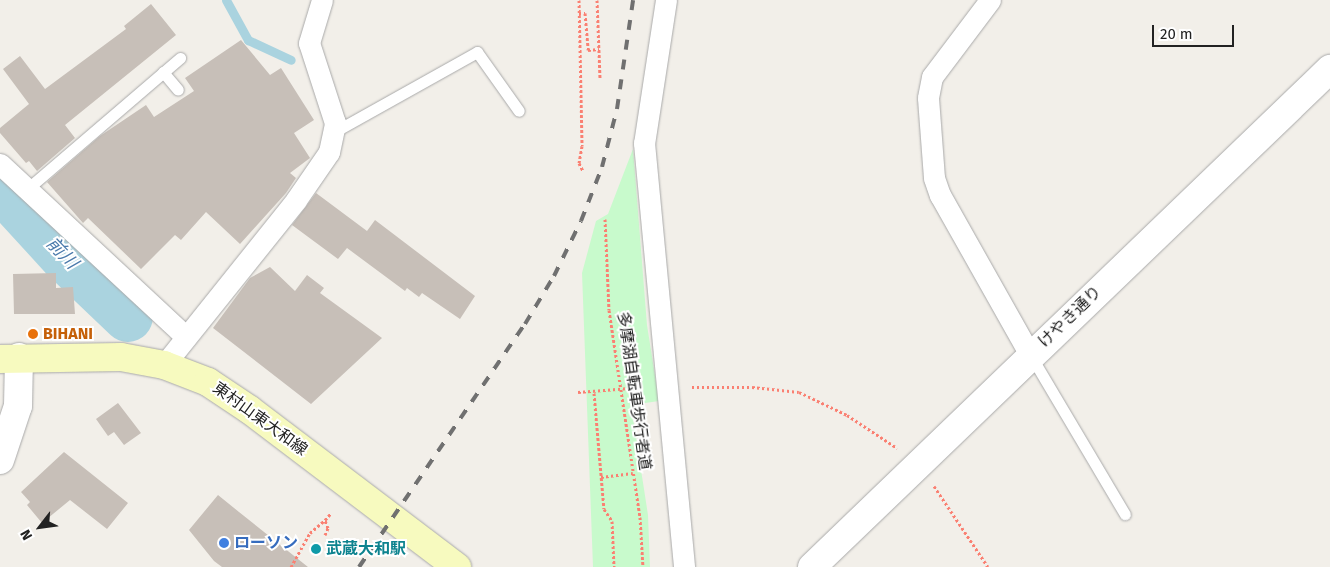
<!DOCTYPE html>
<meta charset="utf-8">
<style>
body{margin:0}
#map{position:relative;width:1330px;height:567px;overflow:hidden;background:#f2efe9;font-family:"Fira Sans","Noto Sans JP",sans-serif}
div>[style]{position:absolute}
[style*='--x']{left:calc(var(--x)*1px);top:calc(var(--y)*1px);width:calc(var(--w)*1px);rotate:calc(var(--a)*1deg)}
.park>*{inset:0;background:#c8facc}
.stream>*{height:9px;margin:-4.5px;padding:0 4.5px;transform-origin:4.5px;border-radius:4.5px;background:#aad3df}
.river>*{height:50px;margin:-25px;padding:0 25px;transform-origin:25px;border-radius:25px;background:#aad3df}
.building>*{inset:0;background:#c7bfb8}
.path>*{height:3px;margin-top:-1.5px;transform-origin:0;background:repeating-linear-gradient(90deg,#fa8072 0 2.5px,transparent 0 5px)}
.roads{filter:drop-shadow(0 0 1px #a9a9a9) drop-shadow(0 0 1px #a9a9a9)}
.service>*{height:11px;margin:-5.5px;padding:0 5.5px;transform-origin:5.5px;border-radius:5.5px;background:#fff}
.minor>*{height:21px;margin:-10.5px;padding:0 10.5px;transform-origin:10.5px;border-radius:10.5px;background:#fff}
.tertiary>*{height:28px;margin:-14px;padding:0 14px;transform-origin:14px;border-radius:14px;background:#fff}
.secondary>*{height:28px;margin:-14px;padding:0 14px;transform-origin:14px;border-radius:14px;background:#f7fabf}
.rail>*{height:4px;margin-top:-2px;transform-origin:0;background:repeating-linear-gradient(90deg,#707070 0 10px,transparent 0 20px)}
.dots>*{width:14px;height:14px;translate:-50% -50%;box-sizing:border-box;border:2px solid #fff;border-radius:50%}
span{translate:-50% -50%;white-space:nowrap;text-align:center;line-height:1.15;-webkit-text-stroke:4px #fff;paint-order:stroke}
.street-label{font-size:16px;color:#222}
.food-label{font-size:16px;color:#c56008;font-weight:700}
.left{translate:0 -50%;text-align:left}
.shop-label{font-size:16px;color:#366cbe;font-weight:700}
.culture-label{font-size:16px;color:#0d838f;font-weight:700}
.water-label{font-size:18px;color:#4a7aab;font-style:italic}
.north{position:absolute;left:15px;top:502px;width:50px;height:50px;-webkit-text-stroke:4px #fff;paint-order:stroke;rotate:240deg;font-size:14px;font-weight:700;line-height:20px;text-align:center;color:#222}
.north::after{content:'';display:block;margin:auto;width:18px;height:22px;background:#222;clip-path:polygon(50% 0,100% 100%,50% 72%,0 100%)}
.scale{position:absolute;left:1152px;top:25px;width:82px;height:22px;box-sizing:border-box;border:2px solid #222;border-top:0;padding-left:6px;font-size:15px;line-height:18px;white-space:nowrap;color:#222;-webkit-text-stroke:4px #fff;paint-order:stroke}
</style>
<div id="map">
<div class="park">
<div style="clip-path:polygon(633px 149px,647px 325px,659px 401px,631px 405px,648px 515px,650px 567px,593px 567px,582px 273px,596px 221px,608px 214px)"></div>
</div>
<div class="stream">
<div style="--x:226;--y:0;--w:46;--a:61.2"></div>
<div style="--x:248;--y:40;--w:47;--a:24.9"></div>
</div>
<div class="river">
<div style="--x:0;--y:186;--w:99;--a:47.5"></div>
<div style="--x:67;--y:259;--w:84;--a:43.6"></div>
</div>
<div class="building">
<div style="clip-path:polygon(151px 4px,176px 35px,65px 125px,75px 138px,37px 171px,29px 161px,26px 163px,0 133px,0 128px,29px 104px,3px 69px,20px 56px,45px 89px,126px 29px,124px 26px)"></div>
<div style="clip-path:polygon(241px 40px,270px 75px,281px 68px,314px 120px,294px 133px,310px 158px,290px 173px,296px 178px,286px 193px,240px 244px,206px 212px,181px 240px,175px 235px,141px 269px,88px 218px,83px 223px,47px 182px,100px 136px,146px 105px,154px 117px,194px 91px,185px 78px)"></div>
<div style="clip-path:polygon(316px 193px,367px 231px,375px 220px,475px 296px,460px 319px,422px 293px,419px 297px,407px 288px,405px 291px,347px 248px,338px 259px,292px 225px)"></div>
<div style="clip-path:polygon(270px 267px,295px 291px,307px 275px,324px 288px,320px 293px,382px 338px,311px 404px,213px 328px,250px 278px)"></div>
<div style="clip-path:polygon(56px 273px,56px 288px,73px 287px,75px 314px,14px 314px,13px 274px)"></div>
<div style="clip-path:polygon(118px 403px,141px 433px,124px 445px,114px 432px,108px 436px,96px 419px)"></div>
<div style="clip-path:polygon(64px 452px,128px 503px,107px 529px,70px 500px,42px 523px,27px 505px,30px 502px,21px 492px)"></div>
<div style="clip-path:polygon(218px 495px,239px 512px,308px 567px,222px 567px,214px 561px,189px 530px)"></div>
</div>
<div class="path">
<div style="--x:579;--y:0;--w:146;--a:88.8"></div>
<div style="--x:582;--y:146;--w:17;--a:100"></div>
<div style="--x:579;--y:163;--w:9;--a:63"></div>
<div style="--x:597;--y:0;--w:79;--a:87.8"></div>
<div style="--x:579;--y:13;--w:6;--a:0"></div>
<div style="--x:585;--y:13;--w:37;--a:85"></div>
<div style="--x:588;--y:50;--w:11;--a:-5"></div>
<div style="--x:605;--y:219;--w:91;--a:87.5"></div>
<div style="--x:609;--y:310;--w:209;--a:81.5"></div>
<div style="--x:640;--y:517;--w:50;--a:86.6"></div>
<div style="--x:692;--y:387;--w:60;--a:0"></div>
<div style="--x:752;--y:387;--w:47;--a:6.1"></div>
<div style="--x:799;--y:392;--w:53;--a:25.6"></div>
<div style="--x:847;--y:415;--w:60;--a:33.4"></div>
<div style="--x:578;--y:392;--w:65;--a:-4.4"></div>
<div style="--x:594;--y:393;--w:116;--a:85.1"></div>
<div style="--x:604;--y:509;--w:14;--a:56"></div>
<div style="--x:612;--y:521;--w:46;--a:87.5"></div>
<div style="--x:601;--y:477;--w:32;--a:-7"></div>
<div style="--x:934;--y:486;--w:97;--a:56.3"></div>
<div style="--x:325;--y:535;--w:8;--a:-67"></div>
<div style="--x:328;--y:528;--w:9;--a:-111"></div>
<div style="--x:325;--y:520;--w:9;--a:-49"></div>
<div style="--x:291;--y:567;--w:39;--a:-61"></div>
<div style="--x:310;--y:533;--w:20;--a:-41"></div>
</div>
<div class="roads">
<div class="service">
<div style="--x:163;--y:72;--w:23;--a:50"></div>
<div style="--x:334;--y:132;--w:164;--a:-29.2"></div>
<div style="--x:477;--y:52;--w:72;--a:54.6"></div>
<div style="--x:26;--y:190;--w:203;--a:-40.6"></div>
<div style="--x:1031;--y:356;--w:184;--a:59.3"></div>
</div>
<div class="minor">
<div style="--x:666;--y:0;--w:145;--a:98.7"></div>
<div style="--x:644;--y:143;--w:426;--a:84.6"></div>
<div style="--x:990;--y:0;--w:96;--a:127"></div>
<div style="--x:932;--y:77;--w:21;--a:101"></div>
<div style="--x:928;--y:98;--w:80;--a:85.7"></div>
<div style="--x:934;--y:178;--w:18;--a:71"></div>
<div style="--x:940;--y:195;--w:184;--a:60.6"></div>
<div style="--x:0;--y:164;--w:254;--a:42.9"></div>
<div style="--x:164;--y:365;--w:211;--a:-51.3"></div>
<div style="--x:296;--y:200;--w:58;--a:-55.5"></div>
<div style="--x:329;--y:152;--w:30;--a:-78"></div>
<div style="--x:335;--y:123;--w:84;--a:-108"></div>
<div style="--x:309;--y:43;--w:45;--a:-73.2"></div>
</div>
<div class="tertiary">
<div style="--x:0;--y:460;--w:57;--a:-71.6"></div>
<div style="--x:18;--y:406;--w:49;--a:-88.8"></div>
<div style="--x:812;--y:567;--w:719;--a:-43.87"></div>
</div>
<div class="secondary">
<div style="--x:0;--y:359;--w:121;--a:-0.9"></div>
<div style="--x:121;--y:357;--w:44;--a:10.5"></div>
<div style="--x:164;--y:365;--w:47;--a:21.1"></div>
<div style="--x:208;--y:382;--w:50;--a:33.7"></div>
<div style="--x:250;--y:410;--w:260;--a:37.2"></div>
</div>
</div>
<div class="rail">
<div style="--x:359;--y:567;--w:294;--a:-55.7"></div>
<div style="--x:525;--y:324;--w:56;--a:-58.9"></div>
<div style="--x:554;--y:276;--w:61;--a:-63.9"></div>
<div style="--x:581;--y:221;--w:58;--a:-68.7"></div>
<div style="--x:602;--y:167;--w:60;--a:-75.5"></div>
<div style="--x:617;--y:109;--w:110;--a:-81.6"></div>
</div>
<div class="dots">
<div style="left:33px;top:334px;background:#e8710a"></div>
<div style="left:224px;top:543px;background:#3f7fe0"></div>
<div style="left:316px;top:549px;background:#0f9aa8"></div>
</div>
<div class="street-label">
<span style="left:1070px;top:317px;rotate:-44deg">けやき通り</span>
<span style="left:634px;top:391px;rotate:82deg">多摩湖自転車歩行者道</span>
<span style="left:260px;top:419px;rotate:36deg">東村山東大和線</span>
</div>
<div class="food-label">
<span class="left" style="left:43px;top:334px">BIHANI</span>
</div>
<div class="shop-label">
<span class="left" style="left:234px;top:543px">ローソン</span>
</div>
<div class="culture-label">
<span class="left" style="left:326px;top:549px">武蔵大和駅</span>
</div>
<div class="water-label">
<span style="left:62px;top:253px;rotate:46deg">前川</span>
</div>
<div class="north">N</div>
<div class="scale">20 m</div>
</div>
